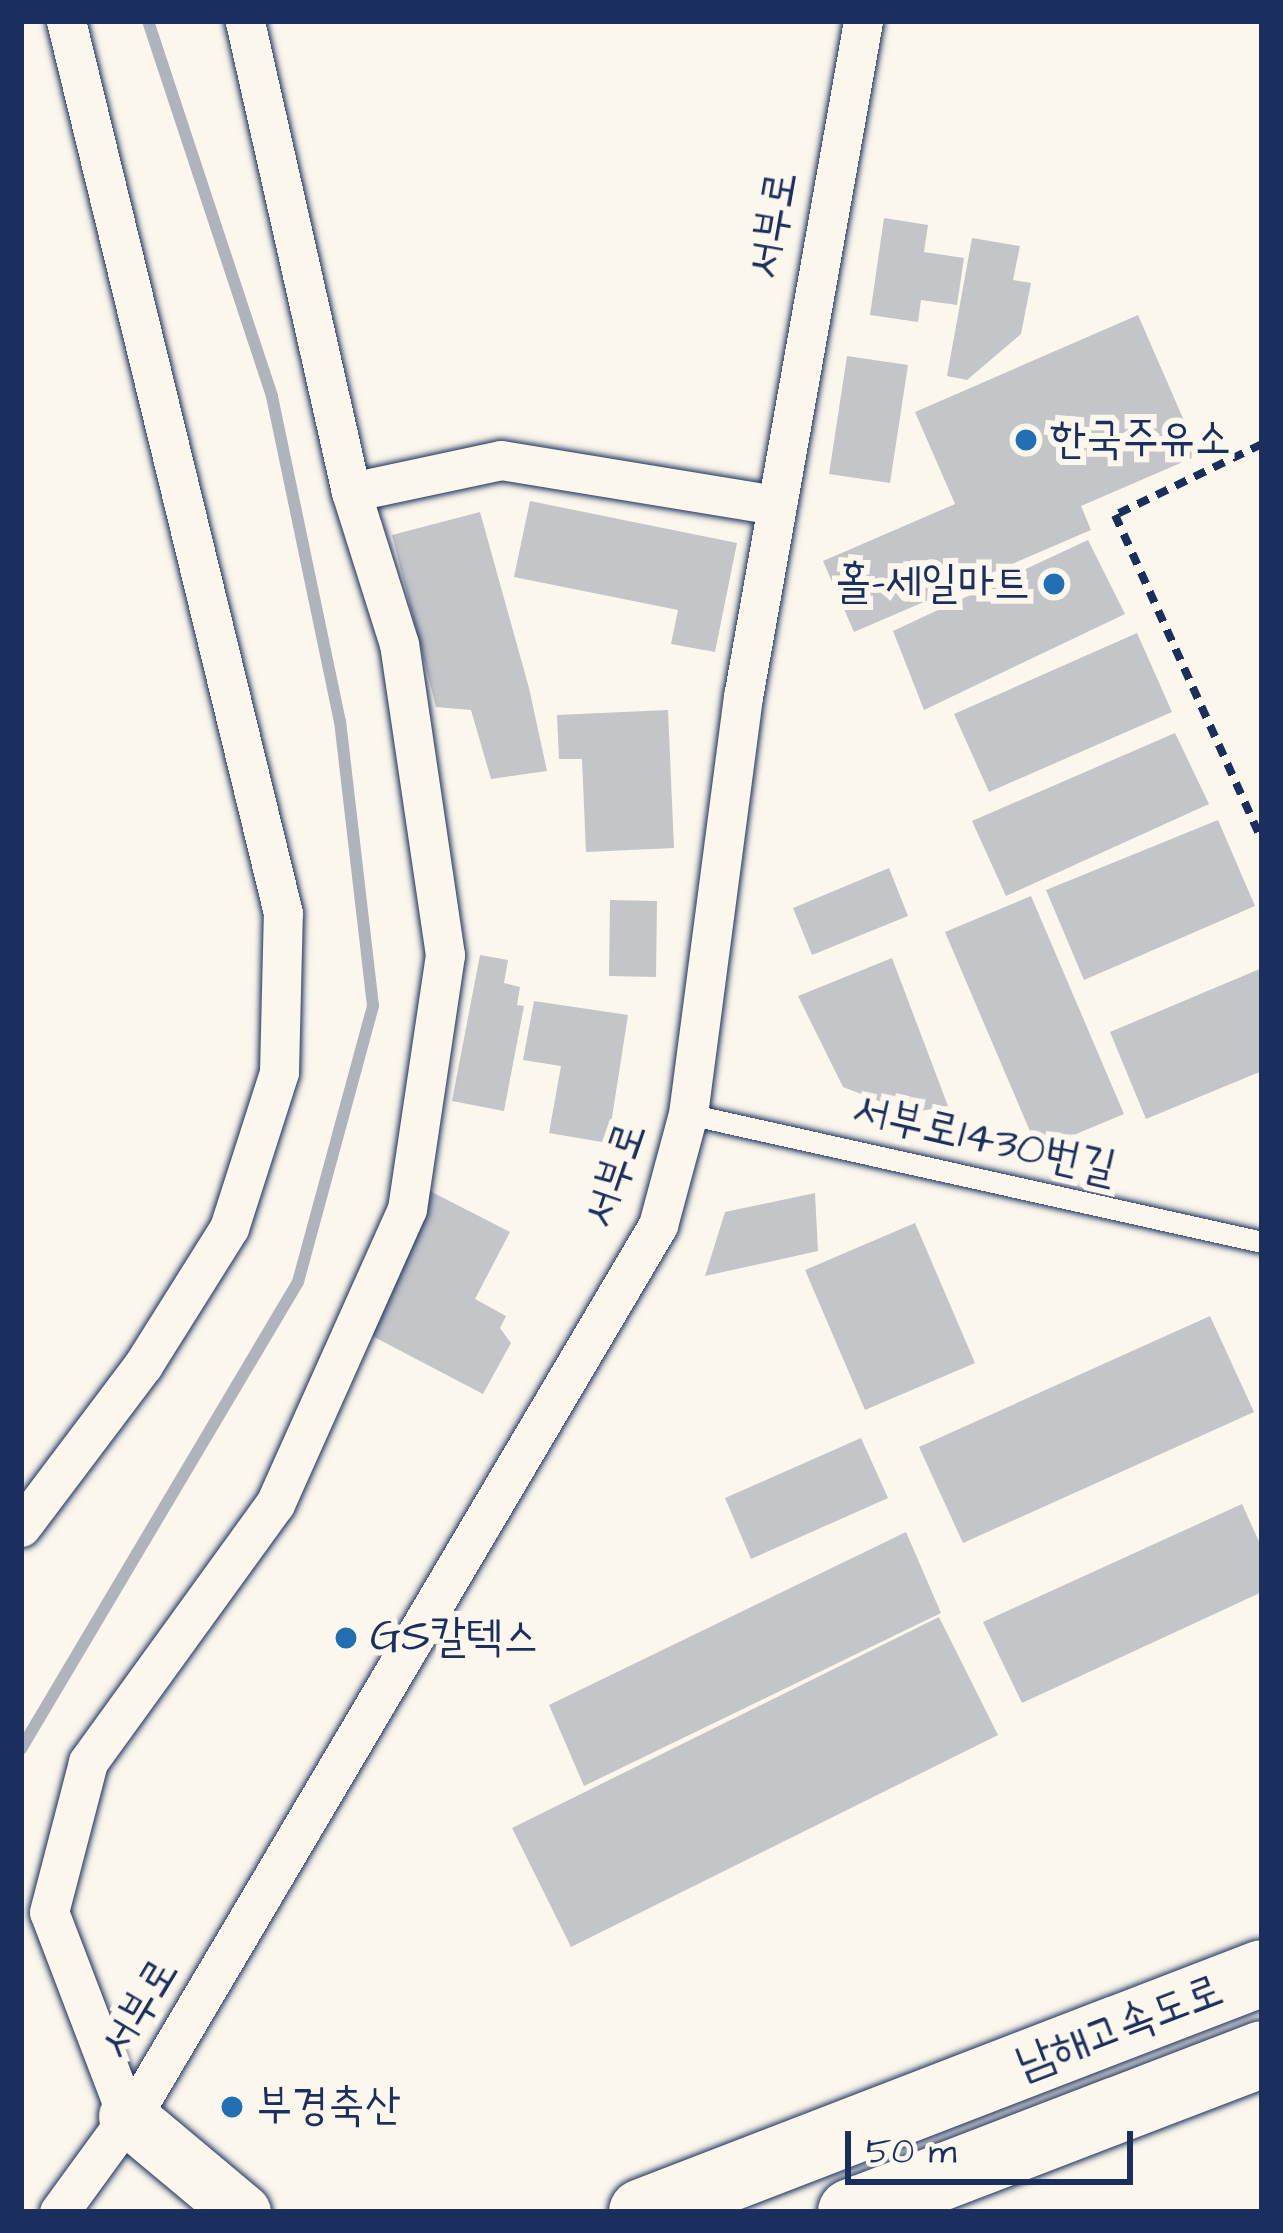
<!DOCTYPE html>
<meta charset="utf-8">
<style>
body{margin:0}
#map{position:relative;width:1283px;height:2233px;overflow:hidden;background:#fbf7ec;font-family:"Architects Daughter","Poor Story",sans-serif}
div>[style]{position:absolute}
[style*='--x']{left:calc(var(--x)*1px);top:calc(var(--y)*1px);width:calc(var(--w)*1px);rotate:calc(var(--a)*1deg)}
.stream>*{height:12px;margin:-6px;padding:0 6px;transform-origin:6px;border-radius:6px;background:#afb3bb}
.building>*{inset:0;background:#c3c5c9}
.path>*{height:8px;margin-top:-4px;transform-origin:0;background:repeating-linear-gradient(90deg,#1b2f5e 0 12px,transparent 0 21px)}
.roads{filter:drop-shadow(0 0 3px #1b2f5e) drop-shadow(0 0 3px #1b2f5e)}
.lane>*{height:21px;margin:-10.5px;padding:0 10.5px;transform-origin:10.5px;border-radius:10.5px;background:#fbf7ec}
.street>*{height:39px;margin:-19.5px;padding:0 19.5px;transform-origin:19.5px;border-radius:19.5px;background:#fbf7ec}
.secondary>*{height:57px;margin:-28.5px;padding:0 28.5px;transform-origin:28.5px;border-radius:28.5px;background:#fbf7ec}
.highway>*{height:66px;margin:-33px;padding:0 33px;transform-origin:33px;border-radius:33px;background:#fbf7ec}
.dots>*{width:33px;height:33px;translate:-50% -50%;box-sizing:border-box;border:6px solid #fbf7ec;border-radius:50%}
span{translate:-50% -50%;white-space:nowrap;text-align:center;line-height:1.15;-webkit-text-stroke:12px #fbf7ec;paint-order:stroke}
.street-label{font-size:45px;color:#1b2f5e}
.poi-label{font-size:45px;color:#1b2f5e}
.left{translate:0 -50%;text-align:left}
.right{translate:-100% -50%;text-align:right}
.frame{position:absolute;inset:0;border:24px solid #1b2f5e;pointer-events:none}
.scale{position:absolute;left:845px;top:2131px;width:288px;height:54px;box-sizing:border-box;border:6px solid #1b2f5e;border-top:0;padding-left:15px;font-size:36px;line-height:42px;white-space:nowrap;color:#1b2f5e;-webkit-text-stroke:9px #fbf7ec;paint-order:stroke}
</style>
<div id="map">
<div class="stream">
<div style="--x:21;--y:1749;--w:543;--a:-59.33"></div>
<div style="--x:298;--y:1282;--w:286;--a:-74.8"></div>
<div style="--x:373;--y:1006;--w:286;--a:-96.6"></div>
<div style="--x:340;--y:722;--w:333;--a:-101.8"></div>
<div style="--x:272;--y:396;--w:395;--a:-108.3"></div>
</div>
<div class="building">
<div style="clip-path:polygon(884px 218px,928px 225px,924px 252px,964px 258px,957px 305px,921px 300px,918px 322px,870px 315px)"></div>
<div style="clip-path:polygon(972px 238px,1020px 246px,1013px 280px,1031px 283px,1021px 334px,967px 380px,947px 376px)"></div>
<div style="clip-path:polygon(1138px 315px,1199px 455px,1081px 506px,1091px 530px,854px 632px,823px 561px,955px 504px,915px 412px)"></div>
<div style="clip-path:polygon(847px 356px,908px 365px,890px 483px,829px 474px)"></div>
<div style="clip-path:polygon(530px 501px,737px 543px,715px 652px,671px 644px,678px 610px,514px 577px)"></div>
<div style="clip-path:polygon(480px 512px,529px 688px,547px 771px,491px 779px,471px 710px,436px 707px,392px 535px)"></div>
<div style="clip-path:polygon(1088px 540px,1125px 614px,924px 710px,893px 631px)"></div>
<div style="clip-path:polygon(1137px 633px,1172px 712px,989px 792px,954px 714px)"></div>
<div style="clip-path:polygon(668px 710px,674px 848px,586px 852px,582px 759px,559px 759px,557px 715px)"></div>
<div style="clip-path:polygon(1175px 733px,1209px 804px,1006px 896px,972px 821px)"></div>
<div style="clip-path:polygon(1218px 820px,1255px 906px,1084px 980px,1046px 890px)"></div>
<div style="clip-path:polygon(889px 868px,908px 916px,812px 955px,793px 908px)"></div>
<div style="clip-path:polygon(1031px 896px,1124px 1114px,1038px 1150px,945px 932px)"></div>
<div style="clip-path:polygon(610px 900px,657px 901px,656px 977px,609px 976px)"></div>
<div style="clip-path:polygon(480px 955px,508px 960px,504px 983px,520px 987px,517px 1005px,524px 1006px,504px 1111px,452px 1101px)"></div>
<div style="clip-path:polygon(892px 958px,948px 1106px,910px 1113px,843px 1087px,798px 996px)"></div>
<div style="clip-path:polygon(1262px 968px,1262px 1071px,1146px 1119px,1110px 1032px)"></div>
<div style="clip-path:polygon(534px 1001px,628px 1015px,608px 1143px,549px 1133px,561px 1066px,523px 1060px)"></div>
<div style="clip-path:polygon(426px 1189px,510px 1232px,475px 1299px,506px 1316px,500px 1328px,511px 1343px,483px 1394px,357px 1328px)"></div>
<div style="clip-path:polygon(815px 1193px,818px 1251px,705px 1276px,725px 1212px)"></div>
<div style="clip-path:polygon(915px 1223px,975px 1363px,865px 1410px,805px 1270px)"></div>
<div style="clip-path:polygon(1210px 1316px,1254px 1412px,963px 1543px,919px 1447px)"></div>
<div style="clip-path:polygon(861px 1438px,888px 1498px,751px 1559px,725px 1498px)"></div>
<div style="clip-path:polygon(1242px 1504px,1262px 1548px,1262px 1592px,1022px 1703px,983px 1622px)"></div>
<div style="clip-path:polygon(906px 1532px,941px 1613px,584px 1786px,549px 1705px)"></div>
<div style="clip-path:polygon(939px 1617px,998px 1735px,571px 1947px,512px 1828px)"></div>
</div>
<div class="path">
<div style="--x:1262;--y:444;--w:163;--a:154.2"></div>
<div style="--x:1115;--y:515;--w:357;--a:65.7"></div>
</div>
<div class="roads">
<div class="lane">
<div style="--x:688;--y:1114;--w:588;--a:12.57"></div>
</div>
<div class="street">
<div style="--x:351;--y:492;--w:153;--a:-12"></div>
<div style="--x:501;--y:460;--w:278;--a:9.3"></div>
<div style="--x:21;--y:1527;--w:203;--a:-53"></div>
<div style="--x:143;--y:1365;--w:162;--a:-57.9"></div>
<div style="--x:229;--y:1228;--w:164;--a:-72.2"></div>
<div style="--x:279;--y:1072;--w:159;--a:-88.6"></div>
<div style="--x:283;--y:913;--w:918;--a:-103.67"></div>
<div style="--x:127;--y:2116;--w:218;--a:-110.9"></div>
<div style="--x:49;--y:1912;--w:155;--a:-75.4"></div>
<div style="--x:88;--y:1762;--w:319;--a:-54.1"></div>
<div style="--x:275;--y:1504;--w:323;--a:-65.9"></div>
<div style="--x:407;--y:1209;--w:257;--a:-81.5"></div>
<div style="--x:445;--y:955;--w:314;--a:-98.4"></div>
<div style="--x:399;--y:644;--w:159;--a:-107.5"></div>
<div style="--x:351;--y:492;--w:483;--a:-102.7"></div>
<div style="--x:59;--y:2212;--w:142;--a:-53.9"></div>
<div style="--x:143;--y:2097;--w:1013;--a:-59.43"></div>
<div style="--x:658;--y:1225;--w:115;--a:-74.9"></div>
<div style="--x:688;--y:1114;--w:421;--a:-82.5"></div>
<div style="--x:743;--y:697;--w:687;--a:-79.93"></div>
</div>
<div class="secondary">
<div style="--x:127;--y:2116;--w:150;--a:39.9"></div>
</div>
<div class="highway">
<div style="--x:642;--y:2212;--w:664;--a:-21.08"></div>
<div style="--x:851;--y:2212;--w:440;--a:-21"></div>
</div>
</div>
<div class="dots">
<div style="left:1026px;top:440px;background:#1f6fb2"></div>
<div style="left:1054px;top:584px;background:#1f6fb2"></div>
<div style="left:346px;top:1638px;background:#1f6fb2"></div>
<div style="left:232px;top:2107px;background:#1f6fb2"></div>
</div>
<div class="street-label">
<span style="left:774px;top:225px;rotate:-80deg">서부로</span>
<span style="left:984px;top:1140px;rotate:13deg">서부로1430번길</span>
<span style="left:616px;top:1175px;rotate:-71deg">서부로</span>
<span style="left:140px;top:2009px;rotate:-59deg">서부로</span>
<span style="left:1120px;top:2028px;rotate:-21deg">남해고속도로</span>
</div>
<div class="poi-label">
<span class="left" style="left:1050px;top:440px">한국주유소</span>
<span class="right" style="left:1030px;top:584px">홀-세일마트</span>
<span class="left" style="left:370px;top:1638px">GS칼텍스</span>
<span class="left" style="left:256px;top:2107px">부경축산</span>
</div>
<div class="frame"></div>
<div class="scale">50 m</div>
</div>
